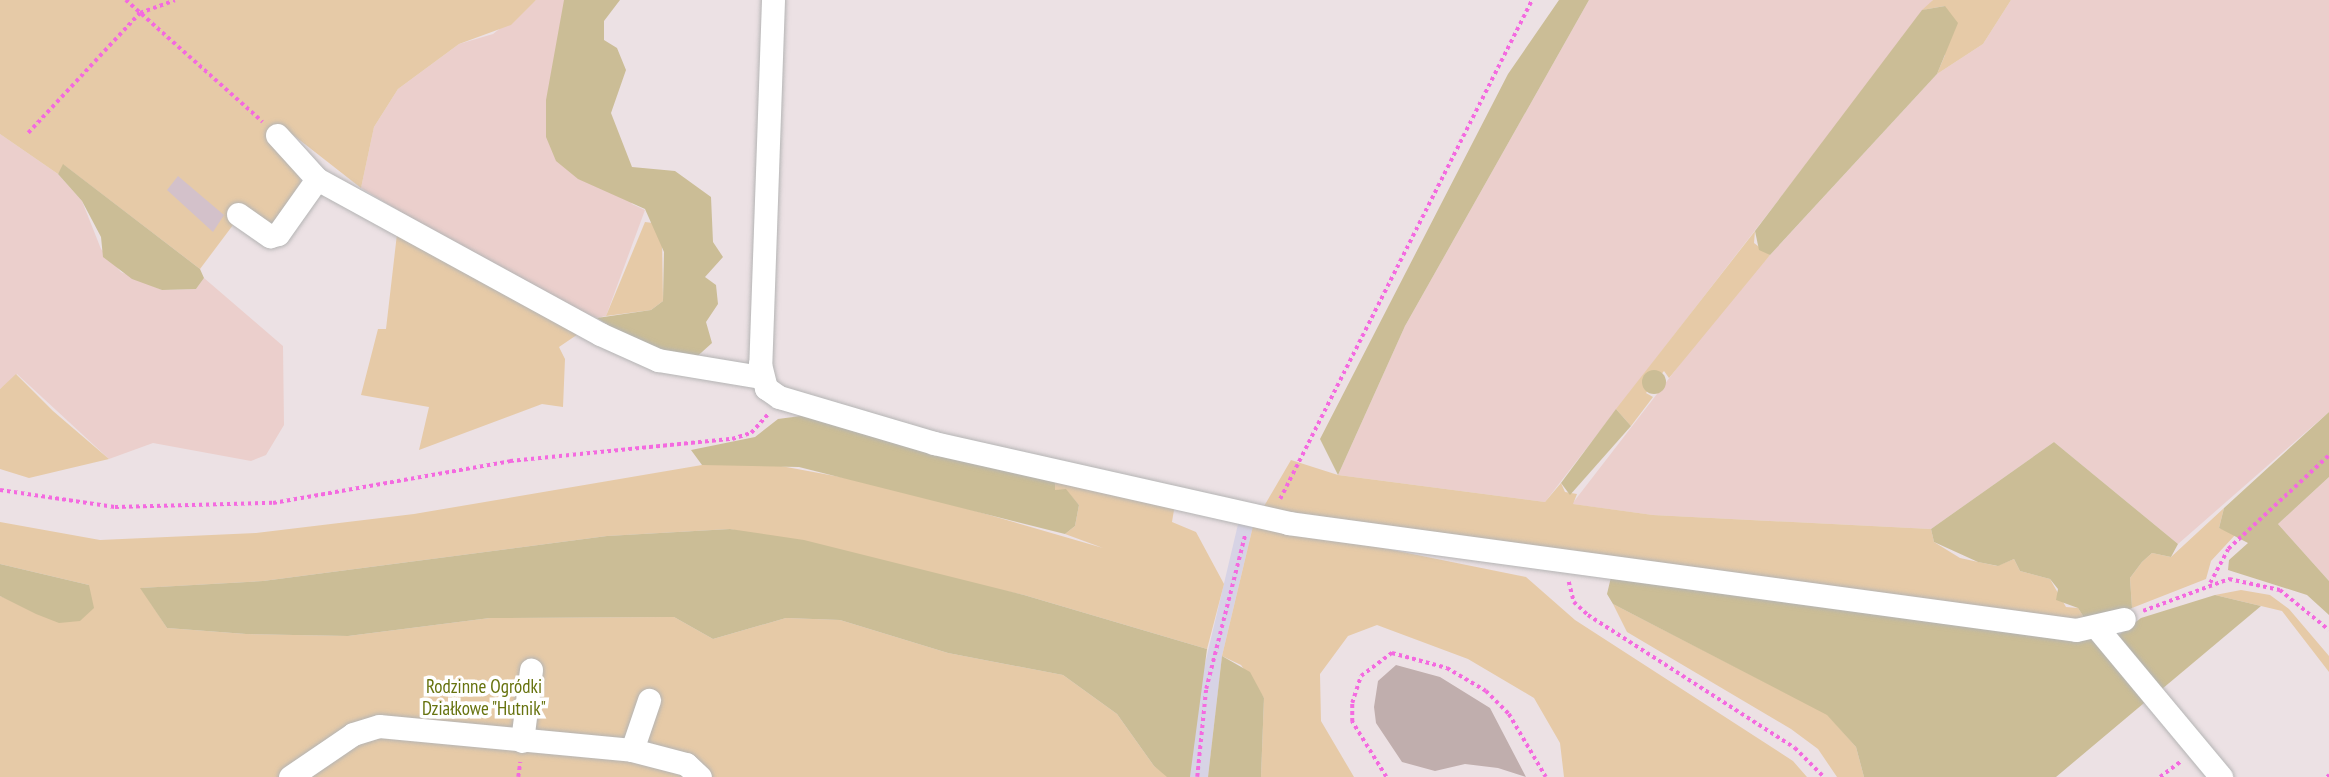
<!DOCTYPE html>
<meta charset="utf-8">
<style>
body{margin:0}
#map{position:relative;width:2329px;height:777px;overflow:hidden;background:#ece1e4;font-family:"PT Sans Narrow",sans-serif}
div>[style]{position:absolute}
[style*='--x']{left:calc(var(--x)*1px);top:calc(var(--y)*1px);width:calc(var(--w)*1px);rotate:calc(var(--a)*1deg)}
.industrial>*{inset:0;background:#d7d3e5}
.construction>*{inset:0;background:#c0aead}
.farmland>*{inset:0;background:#ebcfcc}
.grass>*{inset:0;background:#e6caa7}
.forest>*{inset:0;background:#cbbd96}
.round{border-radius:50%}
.building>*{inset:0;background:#d3c1ca}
.path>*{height:3.5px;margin-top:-1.75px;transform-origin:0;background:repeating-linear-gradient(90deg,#f46ae0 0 3.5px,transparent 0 7px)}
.roads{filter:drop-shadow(0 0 2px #b4b4b4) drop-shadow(0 0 2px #b4b4b4)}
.minor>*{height:23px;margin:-11.5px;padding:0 11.5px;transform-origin:11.5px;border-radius:11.5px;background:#fff}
span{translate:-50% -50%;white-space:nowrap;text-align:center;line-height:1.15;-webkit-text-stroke:7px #fff;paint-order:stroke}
.park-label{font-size:19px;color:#67730f}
</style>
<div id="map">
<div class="industrial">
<div style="clip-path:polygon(1239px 520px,1254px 522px,1222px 656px,1208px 777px,1190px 777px,1195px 706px)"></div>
</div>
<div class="construction">
<div style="clip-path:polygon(1396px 665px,1440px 677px,1490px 708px,1526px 777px,1498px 768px,1465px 764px,1435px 771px,1402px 762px,1376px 723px,1374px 707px,1378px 681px)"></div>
</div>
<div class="farmland">
<div style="clip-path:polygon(536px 0,564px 0,632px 204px,645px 210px,606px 316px,597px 318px,521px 284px,361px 188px,374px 127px,398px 89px,459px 44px,493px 34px)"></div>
<div style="clip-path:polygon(1589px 0,1933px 0,1545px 502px,1338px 475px,1405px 326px)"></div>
<div style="clip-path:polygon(2011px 0,2329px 0,2329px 412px,2178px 544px,2054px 442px,1931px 529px,1653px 515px,1572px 504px,1735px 293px,1937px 74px,1983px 44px)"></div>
<div style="clip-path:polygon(0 134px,58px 174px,82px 201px,101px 249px,121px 272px,162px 290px,196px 289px,204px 278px,283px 346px,284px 425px,266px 455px,251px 461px,153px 443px,109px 459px,17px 374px,0 389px)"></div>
<div style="clip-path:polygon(2329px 477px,2329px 581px,2278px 524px)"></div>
</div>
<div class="grass">
<div style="clip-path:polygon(0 0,536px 0,511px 25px,459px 44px,398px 89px,374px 127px,361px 188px,283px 127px,301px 182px,270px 228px,236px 221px,200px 269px,64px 165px,58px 174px,0 134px)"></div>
<div style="clip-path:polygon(1933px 0,2011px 0,1983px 44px,1937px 74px,1945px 55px,1945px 6px,1922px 10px)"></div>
<div style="clip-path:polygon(645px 222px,653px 223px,662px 240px,663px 301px,651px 310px,606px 316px)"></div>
<div style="clip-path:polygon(1755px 231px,1754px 243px,1770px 255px,1669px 378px,1664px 371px,1646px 393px,1653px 397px,1631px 426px,1616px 409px)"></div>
<div style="clip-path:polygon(397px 234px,584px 330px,559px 347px,565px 359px,563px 407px,542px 404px,419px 450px,429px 407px,361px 395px,378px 329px,386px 329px)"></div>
<div style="clip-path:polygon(16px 374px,53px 411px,109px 459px,29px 478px,0 469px,0 389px)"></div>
<div style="clip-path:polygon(1291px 460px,1338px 475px,1545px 502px,1561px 483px,1565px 492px,1577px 494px,1573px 504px,1653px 515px,1931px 529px,1934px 542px,1960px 558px,1997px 566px,2014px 559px,2020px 571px,2050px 579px,2066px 607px,2078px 608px,2085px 619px,2046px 620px,1263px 508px)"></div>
<div style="clip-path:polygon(759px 462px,889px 486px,1103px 548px,1065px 534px,1075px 526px,1079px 505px,1066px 490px,1055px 490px,1055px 475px,1175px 504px,1172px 522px,1196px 532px,1224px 584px,1207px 649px,1024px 595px,730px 529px,607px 536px,263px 581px,141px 588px,167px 628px,246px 634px,348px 636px,490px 618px,674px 617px,713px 639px,786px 618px,840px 620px,948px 653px,1063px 675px,1117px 714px,1154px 766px,1169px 777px,0 777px,0 596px,13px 601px,89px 585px,0 564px,0 522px,100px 540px,256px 533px,414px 514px,702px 465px)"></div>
<div style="clip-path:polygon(2224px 508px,2219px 528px,2236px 534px,2211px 561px,2206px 579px,2132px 608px,2130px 578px,2142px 562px,2152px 553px,2171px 557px)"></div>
<div style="clip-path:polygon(1254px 522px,1526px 577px,1575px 620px,1793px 761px,1807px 777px,1564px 777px,1560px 743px,1534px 698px,1468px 659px,1377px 625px,1348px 636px,1320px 674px,1321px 721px,1354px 777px,1261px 777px,1264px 698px,1241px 665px,1222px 656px)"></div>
<div style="clip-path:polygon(2241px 590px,2270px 595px,2289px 609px,2329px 656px,2329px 672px,2282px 611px,2215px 595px)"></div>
<div style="clip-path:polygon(1613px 604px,1827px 714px,1856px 747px,1864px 777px,1837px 777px,1818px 749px,1791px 729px,1627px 632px)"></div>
</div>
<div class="forest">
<div style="clip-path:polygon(564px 0,620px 0,604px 21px,604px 40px,617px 48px,626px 70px,611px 113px,632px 167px,675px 171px,711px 197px,713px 242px,723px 257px,705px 277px,716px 285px,718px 304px,706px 322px,712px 343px,692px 361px,633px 341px,597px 318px,651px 310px,663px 301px,664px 252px,645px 209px,578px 179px,556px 161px,546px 137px,546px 100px)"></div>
<div style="clip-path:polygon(1559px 0,1589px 0,1405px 326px,1338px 475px,1320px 439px,1508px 74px)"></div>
<div style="clip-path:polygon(1945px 6px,1958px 23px,1937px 74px,1770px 255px,1759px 250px,1755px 231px,1922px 10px)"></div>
<div style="clip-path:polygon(63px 164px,200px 269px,204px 278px,196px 289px,162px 290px,132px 279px,103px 257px,101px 237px,82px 201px,58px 174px)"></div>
<div class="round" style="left:1642px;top:370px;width:24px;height:24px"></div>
<div style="clip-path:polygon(1616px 409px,1631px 426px,1570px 495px,1561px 483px)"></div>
<div style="clip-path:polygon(2329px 412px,2329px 477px,2278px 524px,2329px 581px,2329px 615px,2307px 595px,2228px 570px,2229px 560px,2248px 543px,2219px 528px,2224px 508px)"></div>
<div style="clip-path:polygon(808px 415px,1055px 475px,1055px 490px,1066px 489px,1079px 505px,1075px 526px,1065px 534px,799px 467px,702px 465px,691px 450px,755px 437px,778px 419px)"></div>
<div style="clip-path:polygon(2054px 442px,2178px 544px,2171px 557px,2152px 553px,2142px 562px,2130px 578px,2132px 608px,2120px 614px,2085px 619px,2078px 608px,2056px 600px,2058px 589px,2050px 579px,2020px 571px,2014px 559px,1998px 566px,1978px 562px,1934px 542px,1931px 529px)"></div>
<div style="clip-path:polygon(730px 529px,804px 540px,1024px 595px,1207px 649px,1190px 777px,1167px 777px,1154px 766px,1117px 714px,1063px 675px,948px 653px,840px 620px,786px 618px,713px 639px,674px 617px,490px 618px,348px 636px,246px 634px,167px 628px,140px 588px,263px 581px,607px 536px)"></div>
<div style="clip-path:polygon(0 564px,89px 585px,94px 608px,80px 621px,59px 623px,36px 614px,0 596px)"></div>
<div style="clip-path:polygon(1611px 577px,2095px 639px,2150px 698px,2056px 777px,1864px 777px,1856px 747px,1827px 715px,1613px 604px,1607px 594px)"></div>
<div style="clip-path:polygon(2215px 595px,2261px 606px,2162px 689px,2116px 637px,2141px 618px)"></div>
<div style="clip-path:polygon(1222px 656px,1250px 672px,1264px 698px,1261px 777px,1208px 777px)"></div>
</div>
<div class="building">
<div style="clip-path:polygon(178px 176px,224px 215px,213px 232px,167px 190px)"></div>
</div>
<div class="path">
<div style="--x:126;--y:0;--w:183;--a:41.7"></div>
<div style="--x:28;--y:133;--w:164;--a:-47"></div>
<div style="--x:140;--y:13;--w:37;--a:-20"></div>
<div style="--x:0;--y:490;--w:116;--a:8.4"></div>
<div style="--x:115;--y:507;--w:158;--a:-1.5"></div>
<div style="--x:273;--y:503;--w:241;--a:-10"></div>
<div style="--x:510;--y:461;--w:223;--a:-5.7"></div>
<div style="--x:732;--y:439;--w:20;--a:-18"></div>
<div style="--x:751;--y:433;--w:27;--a:-48"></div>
<div style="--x:1280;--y:499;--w:559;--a:-63.21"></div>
<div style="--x:1569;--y:582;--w:21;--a:76"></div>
<div style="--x:1574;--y:602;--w:19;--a:43"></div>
<div style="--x:1588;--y:615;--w:246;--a:32.7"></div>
<div style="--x:1795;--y:748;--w:41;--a:45"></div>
<div style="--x:2210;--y:583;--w:38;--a:-62"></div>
<div style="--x:2228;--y:549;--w:138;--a:-42.9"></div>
<div style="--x:2143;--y:611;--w:92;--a:-20.4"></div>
<div style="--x:2229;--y:579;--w:52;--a:12.2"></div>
<div style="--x:2280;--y:590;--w:63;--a:39.2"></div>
<div style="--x:518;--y:777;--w:15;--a:-82"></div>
<div style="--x:1197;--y:777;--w:88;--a:-84.2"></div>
<div style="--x:1206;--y:689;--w:159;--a:-75.8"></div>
<div style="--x:1386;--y:777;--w:65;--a:-121.7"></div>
<div style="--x:1352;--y:722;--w:19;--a:-90"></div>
<div style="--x:1352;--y:703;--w:28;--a:-72"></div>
<div style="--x:1361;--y:676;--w:39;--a:-37"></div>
<div style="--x:1392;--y:653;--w:57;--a:15.3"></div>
<div style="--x:1447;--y:668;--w:45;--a:30.5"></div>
<div style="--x:1486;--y:691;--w:33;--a:45"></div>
<div style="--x:1509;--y:714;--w:73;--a:59.6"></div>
<div style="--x:2160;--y:777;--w:26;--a:-37"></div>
<div style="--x:2327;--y:777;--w:3;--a:-45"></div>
</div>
<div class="roads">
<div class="minor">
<div style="--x:773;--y:0;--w:364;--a:92"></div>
<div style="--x:760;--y:364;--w:25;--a:76"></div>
<div style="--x:766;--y:388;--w:16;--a:35"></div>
<div style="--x:779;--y:397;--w:162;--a:16.5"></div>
<div style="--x:934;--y:443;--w:363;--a:12.7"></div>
<div style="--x:1288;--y:523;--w:795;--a:7.73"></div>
<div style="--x:2076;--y:630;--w:49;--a:-12.9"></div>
<div style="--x:277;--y:135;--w:59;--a:47.7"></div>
<div style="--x:317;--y:179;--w:323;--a:28.7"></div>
<div style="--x:600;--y:334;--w:64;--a:24.1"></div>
<div style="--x:658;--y:360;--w:104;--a:9.4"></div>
<div style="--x:238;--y:214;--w:39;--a:35"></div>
<div style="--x:270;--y:236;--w:8;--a:-14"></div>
<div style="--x:278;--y:234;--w:67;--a:-54.7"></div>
<div style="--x:2097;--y:628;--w:194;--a:50.2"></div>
<div style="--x:522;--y:741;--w:72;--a:-82.8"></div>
<div style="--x:632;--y:750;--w:53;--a:-71.2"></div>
<div style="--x:290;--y:777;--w:76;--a:-34.3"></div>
<div style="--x:353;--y:734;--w:27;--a:-17"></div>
<div style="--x:379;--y:726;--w:254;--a:5.4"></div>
<div style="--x:632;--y:750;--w:56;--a:14.5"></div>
<div style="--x:686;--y:764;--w:19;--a:43"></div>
</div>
</div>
<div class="park-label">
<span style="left:484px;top:698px">Rodzinne Ogródki<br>Działkowe "Hutnik"</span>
</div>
</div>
